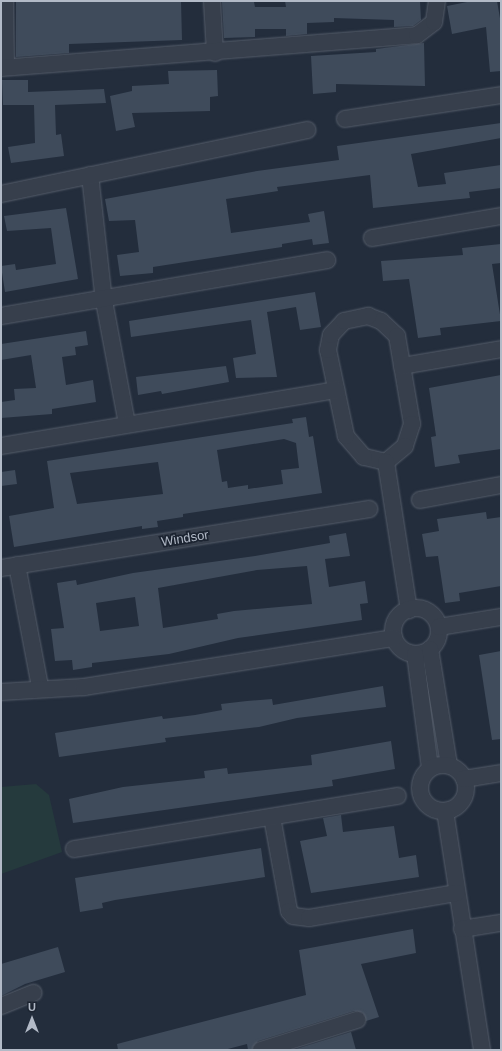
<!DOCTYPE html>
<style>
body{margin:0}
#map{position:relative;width:502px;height:1051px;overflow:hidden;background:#232d3c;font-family:Arial,sans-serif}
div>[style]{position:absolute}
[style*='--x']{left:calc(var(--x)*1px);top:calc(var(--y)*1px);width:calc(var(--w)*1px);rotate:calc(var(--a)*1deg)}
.green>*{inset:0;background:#253a3d}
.building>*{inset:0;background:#3f4b5b}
.roads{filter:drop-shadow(0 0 1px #555d6a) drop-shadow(0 0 1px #555d6a)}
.minor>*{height:16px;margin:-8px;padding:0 8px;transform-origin:8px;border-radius:8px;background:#373f4c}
.minor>.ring{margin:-8px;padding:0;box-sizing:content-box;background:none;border:16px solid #373f4c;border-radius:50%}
span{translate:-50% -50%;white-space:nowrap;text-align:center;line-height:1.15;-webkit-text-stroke:3.5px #1c2431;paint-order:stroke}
.street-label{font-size:13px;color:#b2bac7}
.frame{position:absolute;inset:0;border:2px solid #b2bac7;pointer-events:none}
.north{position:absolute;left:12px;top:999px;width:40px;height:40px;-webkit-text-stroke:3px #1c2431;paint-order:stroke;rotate:0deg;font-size:11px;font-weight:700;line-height:16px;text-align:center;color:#b2bac7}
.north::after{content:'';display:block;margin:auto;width:14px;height:18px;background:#b2bac7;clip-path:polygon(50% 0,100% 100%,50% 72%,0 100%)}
</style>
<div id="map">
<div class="green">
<div style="clip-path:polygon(36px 784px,49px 795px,62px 852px,1px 874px,1px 787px)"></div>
</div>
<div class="building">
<div style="clip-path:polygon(16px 1px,181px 1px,182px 40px,69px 44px,69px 53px,16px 57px)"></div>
<div style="clip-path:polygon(285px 1px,420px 1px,421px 20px,413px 26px,394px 27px,394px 20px,334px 18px,334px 22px,307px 23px,307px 34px,286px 36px,286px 29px,255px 29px,255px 37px,224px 38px,222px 2px,254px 2px,255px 7px,286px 7px)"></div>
<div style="clip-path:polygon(472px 1px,497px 1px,501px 24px,501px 71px,490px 72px,486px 27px,452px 34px,447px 6px)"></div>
<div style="clip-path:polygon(424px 43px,425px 86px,336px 84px,336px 92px,313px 94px,311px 56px,376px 52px,376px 49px)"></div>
<div style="clip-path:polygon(217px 70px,218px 96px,210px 97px,210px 111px,132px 113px,135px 127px,116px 131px,110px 96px,132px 91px,132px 86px,169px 84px,168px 71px)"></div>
<div style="clip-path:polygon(2px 80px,28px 80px,28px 92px,104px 89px,106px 103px,55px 105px,56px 135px,61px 134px,64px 156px,11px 163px,8px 147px,35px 143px,34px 105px,3px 105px)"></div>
<div style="clip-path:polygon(501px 123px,501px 138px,411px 154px,418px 187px,446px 184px,444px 173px,501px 165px,501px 188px,469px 192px,470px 198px,373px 208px,370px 175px,277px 187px,278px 191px,226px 199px,231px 233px,310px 222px,308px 214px,324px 211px,329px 243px,313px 245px,312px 239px,282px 244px,282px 247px,153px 267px,153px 273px,120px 276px,117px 255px,139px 252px,135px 220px,109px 221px,105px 199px,257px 171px,339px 160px,337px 146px)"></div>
<div style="clip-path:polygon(66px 208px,78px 279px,5px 292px,1px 266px,15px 264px,16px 270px,56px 264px,51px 228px,7px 231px,4px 216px)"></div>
<div style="clip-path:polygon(501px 244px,501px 263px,492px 264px,501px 321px,440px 328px,441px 335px,418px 338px,409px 279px,383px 281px,381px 261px,463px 255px,462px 248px)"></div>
<div style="clip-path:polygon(315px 292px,321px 327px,300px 330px,296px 307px,267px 312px,277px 377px,236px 378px,233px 358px,256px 354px,251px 320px,131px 337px,129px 321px)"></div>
<div style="clip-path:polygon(86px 331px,88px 345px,75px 347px,76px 355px,62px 357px,66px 385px,93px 380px,96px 402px,52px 409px,52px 414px,1px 418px,1px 402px,15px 400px,14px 389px,36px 388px,31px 355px,1px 360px,1px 344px)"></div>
<div style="clip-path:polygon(226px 366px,229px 382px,162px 394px,161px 391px,138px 395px,136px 377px)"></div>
<div style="clip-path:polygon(501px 375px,501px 449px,458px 455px,460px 463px,435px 467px,431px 437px,436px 436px,429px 388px)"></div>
<div style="clip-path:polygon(evenodd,306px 417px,309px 437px,313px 436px,322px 493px,183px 514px,183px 517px,157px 521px,158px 527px,142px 529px,142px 526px,14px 547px,9px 516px,54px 508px,47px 461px,293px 423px,292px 419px,306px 417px,284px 439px,296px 443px,299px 468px,281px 470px,283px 484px,248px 489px,248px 485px,228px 488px,227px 481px,222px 482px,217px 450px,284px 439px,306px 417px,158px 462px,163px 494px,77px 504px,70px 473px,158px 462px)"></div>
<div style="clip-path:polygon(15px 470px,17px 484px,1px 486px,1px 472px)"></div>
<div style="clip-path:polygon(486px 512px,487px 519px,501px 517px,501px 586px,459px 593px,460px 601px,445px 603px,438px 556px,426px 557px,422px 534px,439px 531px,437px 519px)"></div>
<div style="clip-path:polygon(evenodd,346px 533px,350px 556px,325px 559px,329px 587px,365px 581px,368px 603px,360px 604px,362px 620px,238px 638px,169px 654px,92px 663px,92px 667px,73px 670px,72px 660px,55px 661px,51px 629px,64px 628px,57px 583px,76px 580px,77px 585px,133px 573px,255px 556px,330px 543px,329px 536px,346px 533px,307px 566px,312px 604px,234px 611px,217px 614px,218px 619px,163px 628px,158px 588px,257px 570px,307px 566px,346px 533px,135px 597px,139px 626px,100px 631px,96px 603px,135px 597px)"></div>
<div style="clip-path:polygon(501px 651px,501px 739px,492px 740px,479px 655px)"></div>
<div style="clip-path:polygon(383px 686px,386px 707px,297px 718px,259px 727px,165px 738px,166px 742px,59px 757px,55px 733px,162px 716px,163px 719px,195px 715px,222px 710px,221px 704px,247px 701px,272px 699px,273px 705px)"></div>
<div style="clip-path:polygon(391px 741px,395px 769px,332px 780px,333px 786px,73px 823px,69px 799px,123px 787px,205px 778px,204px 771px,227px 768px,228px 774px,312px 765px,311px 755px)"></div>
<div style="clip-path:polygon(341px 815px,343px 832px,394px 826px,399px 858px,416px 855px,419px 877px,311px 893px,300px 841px,327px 836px,323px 818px)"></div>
<div style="clip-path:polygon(261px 848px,265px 877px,115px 900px,102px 903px,103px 908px,80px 912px,75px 878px)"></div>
<div style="clip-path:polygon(413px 929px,416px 953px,361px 964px,379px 1017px,366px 1021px,363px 1013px,354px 1011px,258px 1041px,252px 1050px,248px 1050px,247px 1044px,224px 1050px,118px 1050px,117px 1044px,306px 995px,299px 950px)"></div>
<div style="clip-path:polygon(58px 947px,65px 972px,25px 984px,1px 996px,1px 964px)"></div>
<div style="clip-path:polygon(351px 1032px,356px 1050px,293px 1050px)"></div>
</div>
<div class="roads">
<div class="minor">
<div style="--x:5;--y:1;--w:66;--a:89.1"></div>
<div style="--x:212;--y:1;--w:52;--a:86.7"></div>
<div style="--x:1;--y:68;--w:417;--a:-4.5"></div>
<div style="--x:417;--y:35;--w:21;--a:-37"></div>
<div style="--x:434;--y:22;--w:21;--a:-82"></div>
<div style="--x:345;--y:119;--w:158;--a:-8.7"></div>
<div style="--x:90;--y:175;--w:127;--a:83.7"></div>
<div style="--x:104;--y:301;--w:125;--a:79.4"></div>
<div style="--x:1;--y:194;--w:313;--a:-11.8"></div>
<div style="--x:372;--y:238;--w:131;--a:-9.7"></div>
<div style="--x:1;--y:316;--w:331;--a:-9.7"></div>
<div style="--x:368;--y:316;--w:14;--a:21"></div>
<div style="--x:381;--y:321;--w:22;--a:43"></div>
<div style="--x:397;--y:336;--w:89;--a:80.3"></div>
<div style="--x:412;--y:424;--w:23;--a:108"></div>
<div style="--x:405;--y:446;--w:25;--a:140"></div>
<div style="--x:386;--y:462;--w:23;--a:-167"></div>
<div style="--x:364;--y:457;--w:28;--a:-131"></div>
<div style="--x:346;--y:436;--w:88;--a:-101.8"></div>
<div style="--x:328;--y:350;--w:15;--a:-79"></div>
<div style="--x:331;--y:335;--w:19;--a:-47"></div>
<div style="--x:344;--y:321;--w:25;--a:-12"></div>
<div style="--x:402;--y:366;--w:100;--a:-9.7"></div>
<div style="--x:1;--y:446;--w:340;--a:-9.5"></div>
<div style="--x:386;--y:462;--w:150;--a:81.2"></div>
<div style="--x:420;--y:500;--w:82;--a:-10.5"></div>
<div style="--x:17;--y:565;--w:124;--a:79.3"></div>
<div style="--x:1;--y:568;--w:373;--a:-9.1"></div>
<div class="ring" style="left:393px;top:608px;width:30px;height:30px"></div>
<div style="--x:439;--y:627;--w:63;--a:-9.2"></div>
<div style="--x:430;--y:649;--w:118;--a:80.7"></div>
<div style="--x:415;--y:654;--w:115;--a:82.5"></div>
<div style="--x:1;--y:692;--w:83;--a:-3.4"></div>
<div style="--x:84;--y:687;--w:314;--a:-9"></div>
<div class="ring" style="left:420px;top:765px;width:30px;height:30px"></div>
<div style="--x:464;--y:779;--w:37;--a:-9"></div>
<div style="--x:445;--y:811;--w:242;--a:81.2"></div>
<div style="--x:272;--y:817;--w:96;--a:79.7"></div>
<div style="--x:289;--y:911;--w:6;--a:51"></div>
<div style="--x:293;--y:916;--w:16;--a:7"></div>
<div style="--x:309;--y:918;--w:150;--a:-9.6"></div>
<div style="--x:74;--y:849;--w:328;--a:-9.3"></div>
<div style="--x:462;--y:929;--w:39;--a:-9"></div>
<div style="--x:1;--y:1006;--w:35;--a:-22"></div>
<div style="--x:261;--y:1050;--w:101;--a:-17.4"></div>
</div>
</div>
<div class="street-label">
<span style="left:185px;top:539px;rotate:-9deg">Windsor</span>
</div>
<div class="frame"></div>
<div class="north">U</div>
</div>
